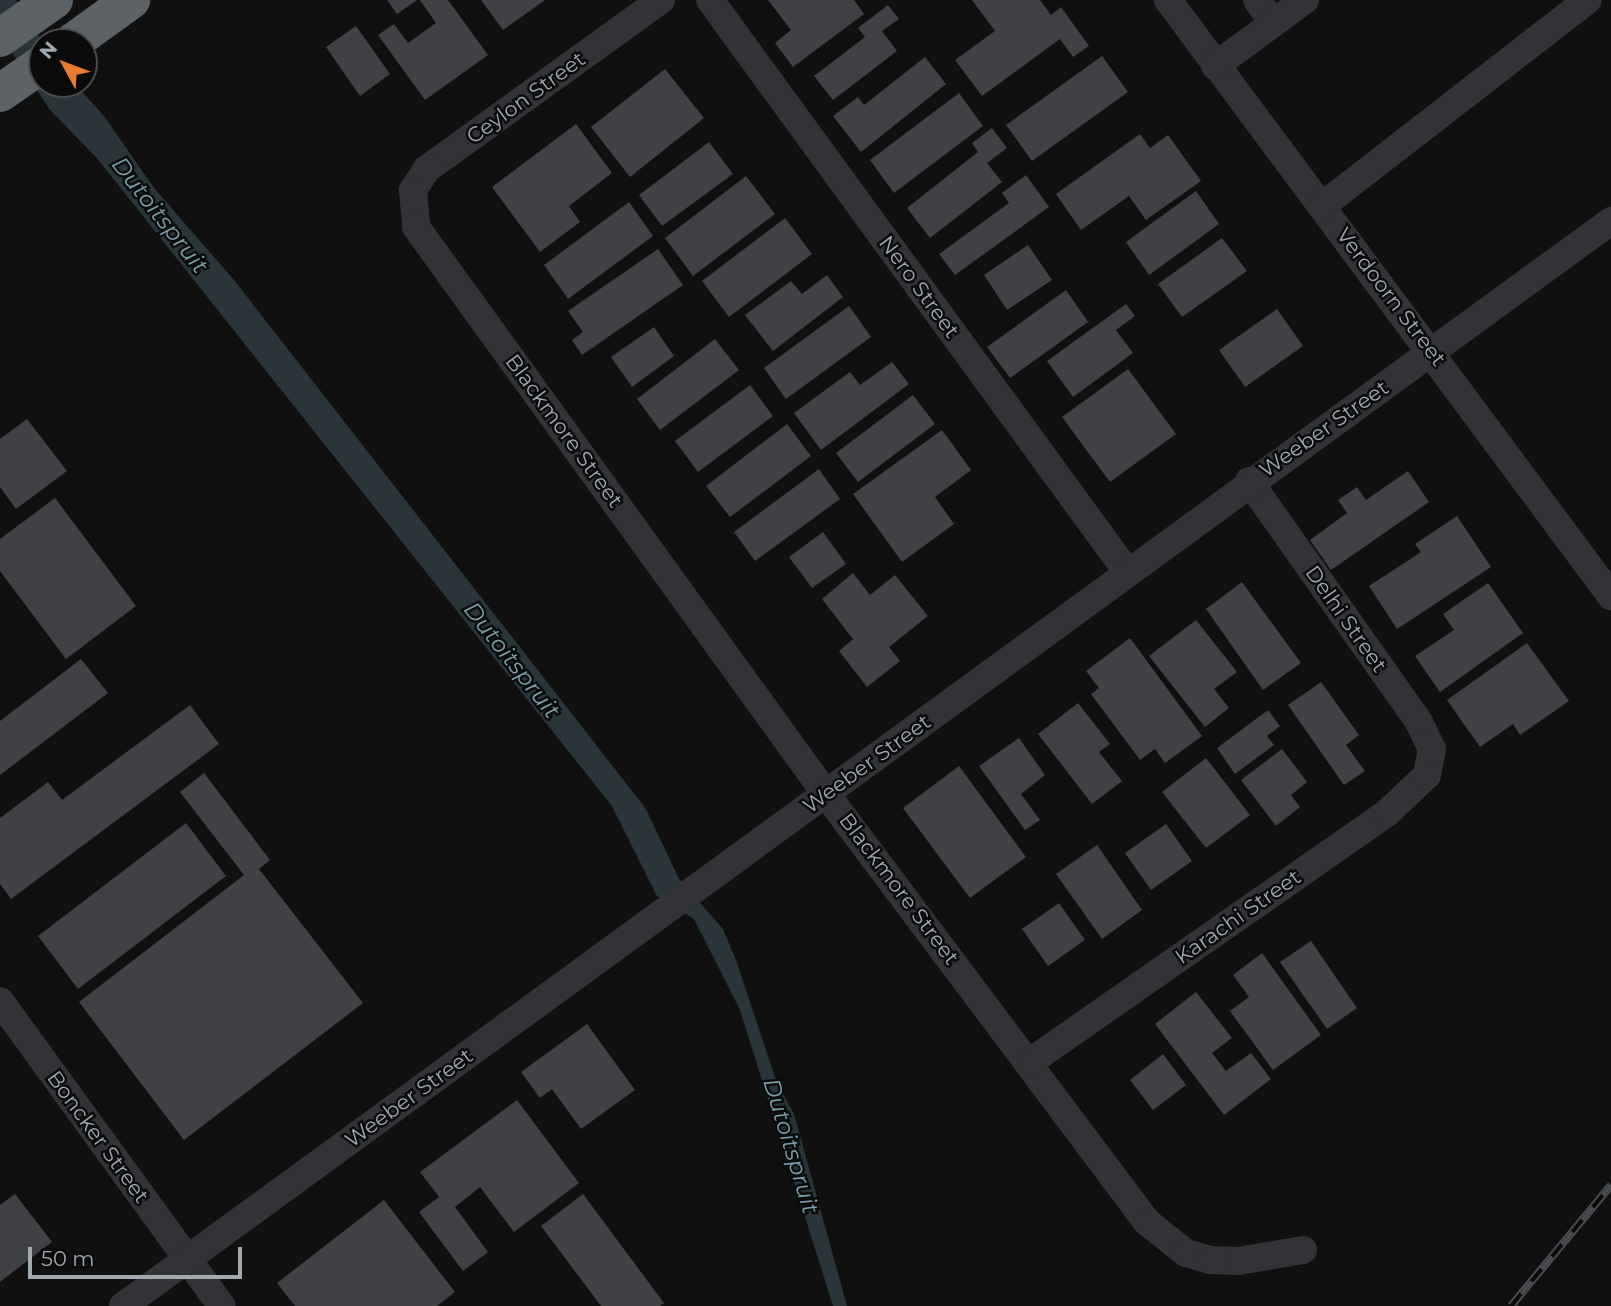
<!DOCTYPE html>
<style>
body{margin:0}
#map{position:relative;width:1611px;height:1306px;overflow:hidden;background:#101011;font-family:Montserrat,sans-serif}
div>[style]{position:absolute}
[style*='--x']{left:calc(var(--x)*1px);top:calc(var(--y)*1px);width:calc(var(--w)*1px);rotate:calc(var(--a)*1deg)}
.water>*{inset:0;background:#2a3539}
.building>*{inset:0;background:#3f4144}
.minor>*{height:28px;margin:-14px;padding:0 14px;transform-origin:14px;border-radius:14px;background:#313336}
.highway>*{height:38px;margin:-19px;padding:0 19px;transform-origin:19px;border-radius:19px;background:#5d6267}
.rail>*{height:8px;margin-top:-4px;transform-origin:0;background:repeating-linear-gradient(90deg,#0b0b0c 0 16px,#484b4f 0 32px);box-sizing:border-box;border-block:2px solid #484b4f}
span{translate:-50% -50%;white-space:nowrap;text-align:center;line-height:1.15;-webkit-text-stroke:5px #0b0b0c;paint-order:stroke}
.street-label{font-size:21px;color:#a1aab1}
.water-label{font-size:23px;color:#79a1ac;font-style:italic}
.north{position:absolute;left:28px;top:28px;width:70px;height:70px;box-sizing:border-box;background:#0b0b0c;border:2px solid #474b4e;border-radius:50%;rotate:311deg;font-size:19px;font-weight:700;line-height:28px;text-align:center;color:#a1aab1}
.north::after{content:'';display:block;margin:auto;width:24px;height:32px;background:#e97c30;clip-path:polygon(50% 0,100% 100%,50% 72%,0 100%)}
.scale{position:absolute;left:28px;top:1247px;width:214px;height:32px;box-sizing:border-box;border:4px solid #a1aab1;border-top:0;padding-left:9px;font-size:21px;line-height:24px;white-space:nowrap;color:#a1aab1;-webkit-text-stroke:5px #0b0b0c;paint-order:stroke}
</style>
<div id="map">
<div class="water">
<div style="clip-path:polygon(0 0,16px 0,43px 42px,42px 84px,75px 84px,104px 116px,154px 188px,234px 280px,646px 809px,679px 879px,723px 929px,736px 960px,777px 1083px,794px 1114px,847px 1306px,833px 1306px,740px 1010px,694px 919px,657px 896px,612px 806px,96px 157px,50px 110px,0 34px)"></div>
</div>
<div class="building">
<div style="clip-path:polygon(387px 0,417px 0,397px 14px)"></div>
<div style="clip-path:polygon(420px 0,448px 0,488px 55px,425px 100px,378px 35px,394px 24px,408px 43px,436px 23px)"></div>
<div style="clip-path:polygon(481px 0,545px 0,503px 30px)"></div>
<div style="clip-path:polygon(768px 0,854px 0,864px 14px,793px 67px,775px 43px,791px 30px)"></div>
<div style="clip-path:polygon(972px 0,1040px 0,1051px 15px,1061px 7px,1089px 46px,1073px 57px,1060px 39px,982px 96px,955px 60px,995px 31px)"></div>
<div style="clip-path:polygon(888px 5px,899px 19px,882px 31px,897px 51px,833px 100px,814px 76px,865px 37px,858px 28px)"></div>
<div style="clip-path:polygon(356px 26px,390px 74px,360px 96px,326px 47px)"></div>
<div style="clip-path:polygon(1102px 56px,1128px 92px,1032px 161px,1006px 125px)"></div>
<div style="clip-path:polygon(925px 57px,946px 84px,861px 152px,833px 116px,858px 97px,864px 105px)"></div>
<div style="clip-path:polygon(665px 69px,704px 118px,630px 177px,591px 127px)"></div>
<div style="clip-path:polygon(959px 93px,983px 126px,894px 193px,870px 160px)"></div>
<div style="clip-path:polygon(576px 124px,612px 173px,569px 206px,580px 222px,540px 252px,492px 187px)"></div>
<div style="clip-path:polygon(992px 128px,1007px 148px,987px 163px,1002px 182px,930px 238px,907px 208px,978px 152px,972px 143px)"></div>
<div style="clip-path:polygon(1140px 134px,1150px 148px,1168px 135px,1201px 181px,1146px 220px,1129px 196px,1081px 230px,1056px 194px)"></div>
<div style="clip-path:polygon(709px 142px,733px 174px,662px 226px,639px 195px)"></div>
<div style="clip-path:polygon(1026px 175px,1049px 207px,955px 275px,939px 254px,1009px 203px,1002px 193px)"></div>
<div style="clip-path:polygon(746px 176px,775px 214px,693px 276px,665px 238px)"></div>
<div style="clip-path:polygon(1196px 191px,1219px 224px,1149px 275px,1126px 242px)"></div>
<div style="clip-path:polygon(629px 202px,653px 236px,568px 299px,544px 265px)"></div>
<div style="clip-path:polygon(785px 218px,812px 254px,729px 317px,702px 281px)"></div>
<div style="clip-path:polygon(1222px 238px,1247px 271px,1182px 317px,1158px 284px)"></div>
<div style="clip-path:polygon(1028px 245px,1052px 280px,1007px 310px,984px 275px)"></div>
<div style="clip-path:polygon(658px 249px,683px 285px,582px 355px,572px 340px,583px 332px,568px 311px)"></div>
<div style="clip-path:polygon(827px 275px,843px 297px,773px 351px,745px 315px,791px 281px,802px 294px)"></div>
<div style="clip-path:polygon(1066px 290px,1088px 322px,1010px 378px,987px 347px)"></div>
<div style="clip-path:polygon(1126px 304px,1135px 316px,1116px 330px,1133px 353px,1073px 397px,1047px 361px)"></div>
<div style="clip-path:polygon(849px 306px,871px 337px,786px 399px,764px 368px)"></div>
<div style="clip-path:polygon(1277px 309px,1303px 346px,1245px 387px,1219px 350px)"></div>
<div style="clip-path:polygon(654px 327px,674px 356px,632px 387px,611px 357px)"></div>
<div style="clip-path:polygon(715px 339px,739px 370px,660px 430px,637px 399px)"></div>
<div style="clip-path:polygon(892px 362px,909px 384px,821px 450px,794px 413px,850px 372px,860px 385px)"></div>
<div style="clip-path:polygon(1128px 369px,1176px 434px,1110px 482px,1062px 417px)"></div>
<div style="clip-path:polygon(750px 385px,773px 416px,698px 472px,675px 441px)"></div>
<div style="clip-path:polygon(913px 395px,935px 424px,858px 482px,836px 453px)"></div>
<div style="clip-path:polygon(27px 419px,67px 471px,16px 509px,0 487px,0 439px)"></div>
<div style="clip-path:polygon(787px 424px,811px 456px,730px 517px,706px 486px)"></div>
<div style="clip-path:polygon(942px 430px,971px 470px,935px 497px,954px 524px,902px 562px,853px 494px)"></div>
<div style="clip-path:polygon(819px 469px,840px 499px,755px 561px,734px 532px)"></div>
<div style="clip-path:polygon(1408px 471px,1429px 502px,1331px 570px,1310px 540px,1347px 513px,1338px 500px,1357px 487px,1366px 500px)"></div>
<div style="clip-path:polygon(55px 498px,136px 606px,66px 659px,0 571px,0 539px)"></div>
<div style="clip-path:polygon(1457px 516px,1491px 567px,1397px 629px,1369px 586px,1421px 552px,1415px 544px)"></div>
<div style="clip-path:polygon(823px 532px,846px 564px,812px 588px,789px 557px)"></div>
<div style="clip-path:polygon(853px 573px,870px 595px,895px 575px,928px 616px,889px 647px,900px 661px,867px 687px,839px 651px,853px 639px,822px 599px)"></div>
<div style="clip-path:polygon(1242px 582px,1301px 663px,1263px 690px,1206px 609px)"></div>
<div style="clip-path:polygon(1488px 583px,1523px 633px,1440px 692px,1415px 656px,1454px 630px,1443px 614px)"></div>
<div style="clip-path:polygon(1196px 620px,1237px 672px,1214px 689px,1229px 708px,1205px 727px,1149px 656px)"></div>
<div style="clip-path:polygon(1130px 638px,1202px 736px,1165px 763px,1155px 749px,1140px 760px,1091px 694px,1099px 688px,1086px 671px)"></div>
<div style="clip-path:polygon(1527px 643px,1569px 701px,1520px 735px,1513px 724px,1480px 747px,1447px 700px)"></div>
<div style="clip-path:polygon(81px 659px,108px 693px,0 775px,0 721px)"></div>
<div style="clip-path:polygon(1321px 682px,1359px 735px,1346px 745px,1365px 771px,1344px 785px,1288px 705px)"></div>
<div style="clip-path:polygon(1078px 703px,1110px 744px,1099px 752px,1122px 781px,1092px 804px,1038px 734px)"></div>
<div style="clip-path:polygon(190px 705px,219px 744px,11px 899px,0 884px,0 818px,48px 782px,62px 800px)"></div>
<div style="clip-path:polygon(1268px 710px,1280px 726px,1267px 736px,1274px 745px,1235px 774px,1217px 748px)"></div>
<div style="clip-path:polygon(1019px 738px,1045px 775px,1021px 794px,1040px 820px,1025px 830px,979px 766px)"></div>
<div style="clip-path:polygon(1282px 749px,1307px 782px,1291px 795px,1300px 807px,1276px 826px,1241px 780px)"></div>
<div style="clip-path:polygon(1206px 758px,1250px 815px,1206px 848px,1162px 792px)"></div>
<div style="clip-path:polygon(959px 766px,1026px 857px,970px 898px,903px 808px)"></div>
<div style="clip-path:polygon(204px 773px,270px 860px,259px 869px,363px 1003px,184px 1140px,79px 1002px,244px 875px,180px 792px)"></div>
<div style="clip-path:polygon(186px 823px,226px 876px,78px 989px,38px 936px)"></div>
<div style="clip-path:polygon(1166px 824px,1192px 861px,1151px 890px,1125px 853px)"></div>
<div style="clip-path:polygon(1097px 845px,1142px 910px,1102px 939px,1056px 874px)"></div>
<div style="clip-path:polygon(1059px 903px,1085px 940px,1048px 966px,1022px 929px)"></div>
<div style="clip-path:polygon(1311px 941px,1357px 1008px,1327px 1029px,1280px 962px)"></div>
<div style="clip-path:polygon(1262px 953px,1321px 1035px,1273px 1070px,1230px 1011px,1249px 997px,1233px 975px)"></div>
<div style="clip-path:polygon(1196px 992px,1232px 1038px,1212px 1053px,1226px 1071px,1251px 1053px,1271px 1079px,1224px 1115px,1155px 1024px)"></div>
<div style="clip-path:polygon(587px 1024px,635px 1090px,581px 1129px,552px 1089px,540px 1098px,521px 1072px)"></div>
<div style="clip-path:polygon(1163px 1054px,1186px 1085px,1153px 1110px,1130px 1080px)"></div>
<div style="clip-path:polygon(517px 1100px,579px 1183px,514px 1232px,480px 1187px,455px 1207px,488px 1252px,463px 1271px,419px 1212px,439px 1197px,420px 1172px)"></div>
<div style="clip-path:polygon(15px 1194px,52px 1242px,0 1282px,0 1205px)"></div>
<div style="clip-path:polygon(583px 1194px,664px 1303px,660px 1306px,601px 1306px,541px 1226px)"></div>
<div style="clip-path:polygon(384px 1200px,455px 1292px,437px 1306px,295px 1306px,277px 1283px)"></div>
</div>
<div class="minor">
<div style="--x:661;--y:0;--w:289;--a:144.2"></div>
<div style="--x:427;--y:169;--w:25;--a:124"></div>
<div style="--x:413;--y:190;--w:37;--a:85"></div>
<div style="--x:416;--y:227;--w:700;--a:54.13"></div>
<div style="--x:826;--y:794;--w:535;--a:53.13"></div>
<div style="--x:1147;--y:1222;--w:50;--a:38.5"></div>
<div style="--x:1186;--y:1253;--w:25;--a:16"></div>
<div style="--x:1210;--y:1260;--w:28;--a:2"></div>
<div style="--x:1238;--y:1261;--w:66;--a:-9.6"></div>
<div style="--x:710;--y:0;--w:709;--a:53.89"></div>
<div style="--x:1168;--y:0;--w:743;--a:53.38"></div>
<div style="--x:1257;--y:0;--w:28;--a:55"></div>
<div style="--x:1215;--y:66;--w:112;--a:-36.3"></div>
<div style="--x:1322;--y:206;--w:336;--a:-37.8"></div>
<div style="--x:0;--y:1001;--w:377;--a:54"></div>
<div style="--x:1030;--y:1062;--w:435;--a:-34.9"></div>
<div style="--x:1387;--y:813;--w:55;--a:-43.5"></div>
<div style="--x:1427;--y:775;--w:26;--a:-79"></div>
<div style="--x:1432;--y:749;--w:30;--a:-116"></div>
<div style="--x:1419;--y:722;--w:295;--a:-125.2"></div>
<div style="--x:123;--y:1306;--w:1842;--a:-36.1"></div>
</div>
<div class="highway">
<div style="--x:0;--y:38;--w:66;--a:-35.1"></div>
<div style="--x:73;--y:42;--w:72;--a:-35.9"></div>
<div style="--x:0;--y:93;--w:51;--a:-34.6"></div>
</div>
<div class="rail">
<div style="--x:1511;--y:1306;--w:157;--a:-50.4"></div>
</div>
<div class="street-label">
<span style="left:526px;top:98px;rotate:-36deg">Ceylon Street</span>
<span style="left:919px;top:287px;rotate:54deg">Nero Street</span>
<span style="left:1391px;top:297px;rotate:53deg">Verdoorn Street</span>
<span style="left:1324px;top:429px;rotate:-35deg">Weeber Street</span>
<span style="left:564px;top:431px;rotate:54deg">Blackmore Street</span>
<span style="left:1346px;top:619px;rotate:55deg">Delhi Street</span>
<span style="left:867px;top:764px;rotate:-36deg">Weeber Street</span>
<span style="left:899px;top:889px;rotate:53deg">Blackmore Street</span>
<span style="left:1238px;top:917px;rotate:-35deg">Karachi Street</span>
<span style="left:409px;top:1098px;rotate:-36deg">Weeber Street</span>
<span style="left:98px;top:1137px;rotate:54deg">Boncker Street</span>
</div>
<div class="water-label">
<span style="left:160px;top:215px;rotate:52deg">Dutoitspruit</span>
<span style="left:512px;top:660px;rotate:52deg">Dutoitspruit</span>
<span style="left:791px;top:1146px;rotate:73deg">Dutoitspruit</span>
</div>
<div class="north">N</div>
<div class="scale">50 m</div>
</div>
